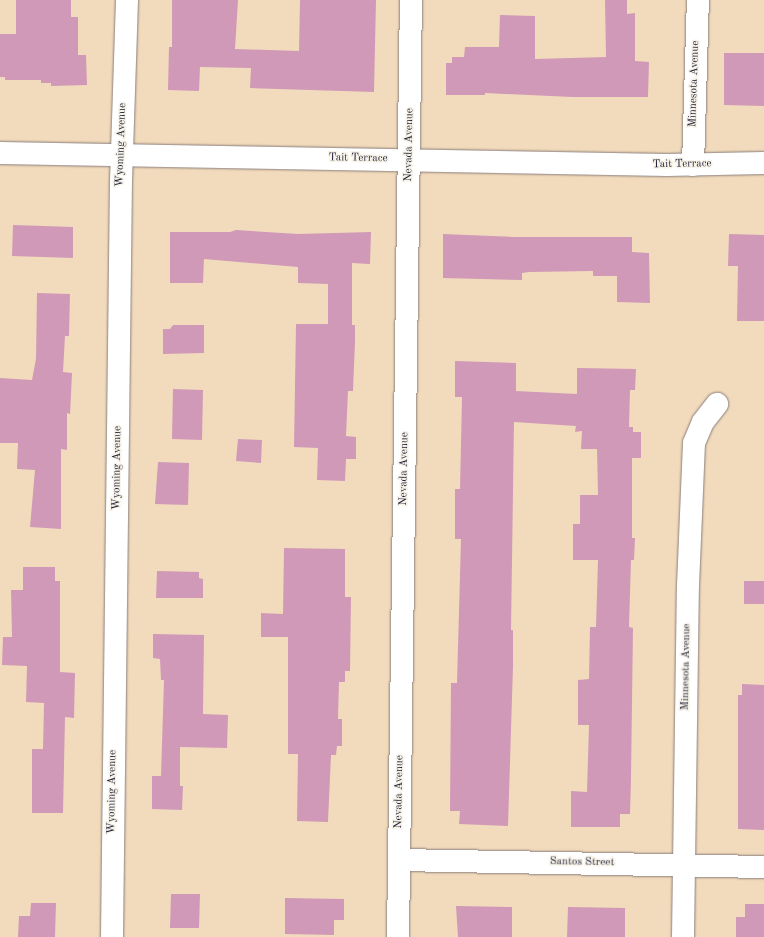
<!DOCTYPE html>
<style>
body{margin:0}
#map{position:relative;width:764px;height:937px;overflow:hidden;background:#f2dbbc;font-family:"Old Standard TT",serif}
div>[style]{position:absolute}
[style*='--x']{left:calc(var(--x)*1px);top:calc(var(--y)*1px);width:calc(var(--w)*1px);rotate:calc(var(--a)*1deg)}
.building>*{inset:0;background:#d099b7}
.roads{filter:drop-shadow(0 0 1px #8a7e7c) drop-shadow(0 0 1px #8a7e7c)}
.minor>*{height:22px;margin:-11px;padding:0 11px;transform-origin:11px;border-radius:11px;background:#fff}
span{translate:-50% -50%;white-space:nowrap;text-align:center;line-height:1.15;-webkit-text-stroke:3px #f7f3e8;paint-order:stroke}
.street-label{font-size:11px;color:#22223b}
</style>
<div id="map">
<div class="building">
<div style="clip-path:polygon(16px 0,71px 0,71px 17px,78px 17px,78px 55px,86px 55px,87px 85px,51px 86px,51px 83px,41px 83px,41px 80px,5px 80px,5px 77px,0 77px,0 34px,16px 34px)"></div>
<div style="clip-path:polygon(172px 0,238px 0,235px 49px,299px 51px,300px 0,376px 0,374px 92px,250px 88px,251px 68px,200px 67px,199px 91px,168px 90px,169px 47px,172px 47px)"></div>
<div style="clip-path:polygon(605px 0,627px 0,627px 14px,635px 13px,635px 61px,649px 62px,648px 97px,572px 97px,485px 93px,485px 95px,446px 95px,446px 63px,452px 63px,452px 57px,464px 57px,465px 47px,499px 47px,500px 15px,535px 16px,535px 59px,606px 57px)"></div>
<div style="clip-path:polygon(724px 53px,764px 53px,764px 106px,724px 105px)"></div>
<div style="clip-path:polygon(13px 225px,73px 227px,73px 258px,12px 256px)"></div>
<div style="clip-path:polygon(236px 230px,298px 234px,371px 232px,370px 264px,352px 263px,352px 325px,355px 325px,355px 342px,353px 391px,348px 391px,346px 436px,356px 437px,356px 459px,346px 459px,345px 481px,317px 480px,318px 448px,294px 447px,296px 324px,328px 324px,328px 284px,298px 283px,298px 267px,204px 259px,203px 283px,170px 283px,170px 232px,230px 232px)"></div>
<div style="clip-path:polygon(443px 234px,513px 237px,632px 237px,632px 252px,649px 253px,650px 303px,617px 302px,617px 276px,593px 276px,593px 271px,529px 272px,522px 273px,522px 280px,443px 278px)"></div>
<div style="clip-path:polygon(729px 234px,764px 235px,764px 321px,737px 321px,738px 266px,728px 266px)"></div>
<div style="clip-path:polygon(37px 293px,70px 294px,69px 336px,65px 336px,63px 372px,72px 373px,71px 395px,70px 414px,67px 413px,67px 450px,61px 449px,61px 529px,30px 527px,35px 470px,17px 469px,18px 443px,0 443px,0 378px,32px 380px,36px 359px)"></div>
<div style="clip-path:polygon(173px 325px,204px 325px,204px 353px,163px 354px,163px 329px,170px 329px)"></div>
<div style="clip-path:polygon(455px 361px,516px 363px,516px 391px,577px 394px,577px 368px,636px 369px,635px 390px,630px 390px,629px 427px,633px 427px,633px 432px,641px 432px,641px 458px,632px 458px,632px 538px,635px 538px,634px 560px,631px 560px,629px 627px,633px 628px,631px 779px,630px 814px,620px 814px,620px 827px,571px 827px,571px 791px,587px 792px,589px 725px,578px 725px,578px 680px,589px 679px,590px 627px,596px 627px,598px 560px,573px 560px,573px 524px,580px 524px,580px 495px,598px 495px,597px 449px,581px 449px,582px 431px,575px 432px,576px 426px,514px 422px,511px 630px,513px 630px,513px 666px,508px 826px,459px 824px,460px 811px,450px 811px,451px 683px,457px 683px,461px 539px,455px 539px,455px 489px,460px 489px,462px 397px,455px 397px)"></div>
<div style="clip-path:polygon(173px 389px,203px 390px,202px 440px,172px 439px)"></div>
<div style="clip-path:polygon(238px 439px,262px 440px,261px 463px,236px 461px)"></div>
<div style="clip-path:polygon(158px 462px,189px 463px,188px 505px,155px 504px)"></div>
<div style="clip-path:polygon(284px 548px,345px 549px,345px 597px,351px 597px,350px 671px,345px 671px,345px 682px,339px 682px,338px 719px,342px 719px,342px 746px,337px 746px,336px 755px,331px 755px,328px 822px,297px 821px,298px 754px,288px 754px,288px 637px,261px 637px,261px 613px,283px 614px)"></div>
<div style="clip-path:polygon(23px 567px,55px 567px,55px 581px,60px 581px,60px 672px,75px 673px,74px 718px,65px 717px,63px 813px,32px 813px,32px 749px,43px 749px,44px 703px,26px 702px,27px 666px,2px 665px,3px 637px,12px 637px,11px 590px,23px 590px)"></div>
<div style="clip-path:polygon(157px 571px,199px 572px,199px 578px,203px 579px,203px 598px,156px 598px)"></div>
<div style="clip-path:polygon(744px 581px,764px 581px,764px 604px,744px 604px)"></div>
<div style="clip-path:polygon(153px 634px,204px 635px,203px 714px,228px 715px,227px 748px,180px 747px,180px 786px,183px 786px,182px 810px,152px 809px,152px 776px,161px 776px,164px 680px,161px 680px,160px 659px,153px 658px)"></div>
<div style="clip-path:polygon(742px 684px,764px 685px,764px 830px,738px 829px,738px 695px,742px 695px)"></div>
<div style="clip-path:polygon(171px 894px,200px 894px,199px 928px,170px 928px)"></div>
<div style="clip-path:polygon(285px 898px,344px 899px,344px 920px,334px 920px,334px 935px,285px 934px)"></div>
<div style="clip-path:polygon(31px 903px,56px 903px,55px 937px,18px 937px,19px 916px,30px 916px)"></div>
<div style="clip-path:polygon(745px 904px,764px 904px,764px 937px,736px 937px,736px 917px,745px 917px)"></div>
<div style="clip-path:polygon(456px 906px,512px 907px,512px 937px,458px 937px)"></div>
<div style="clip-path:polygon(568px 907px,625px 908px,625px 937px,567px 937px)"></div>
</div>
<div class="roads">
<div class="minor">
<div style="--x:0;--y:153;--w:667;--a:1.03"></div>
<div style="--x:667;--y:165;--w:97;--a:-1.2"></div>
<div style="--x:693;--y:165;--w:165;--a:-88.3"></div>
<div style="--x:399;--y:860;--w:365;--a:1.1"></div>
<div style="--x:112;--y:937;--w:756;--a:-89.32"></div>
<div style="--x:121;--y:181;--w:181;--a:-88.1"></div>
<div style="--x:398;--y:937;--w:937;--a:-89.21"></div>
<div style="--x:683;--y:937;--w:351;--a:-89.2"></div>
<div style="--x:688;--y:586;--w:143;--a:-87.6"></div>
<div style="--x:694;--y:443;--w:23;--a:-67"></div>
<div style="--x:703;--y:422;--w:23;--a:-52"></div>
</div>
</div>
<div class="street-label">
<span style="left:695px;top:84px;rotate:-88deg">Minnesota Avenue</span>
<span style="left:122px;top:145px;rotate:-88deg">Wyoming Avenue</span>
<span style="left:410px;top:145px;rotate:-89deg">Nevada Avenue</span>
<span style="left:358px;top:159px;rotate:1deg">Tait Terrace</span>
<span style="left:682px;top:165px;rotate:-1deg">Tait Terrace</span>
<span style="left:118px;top:468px;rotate:-89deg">Wyoming Avenue</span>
<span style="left:405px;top:469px;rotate:-89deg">Nevada Avenue</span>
<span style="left:687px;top:667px;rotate:-89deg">Minnesota Avenue</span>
<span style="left:113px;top:792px;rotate:-89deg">Wyoming Avenue</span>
<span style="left:400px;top:792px;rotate:-89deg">Nevada Avenue</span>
<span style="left:582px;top:863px;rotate:1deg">Santos Street</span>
</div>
</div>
